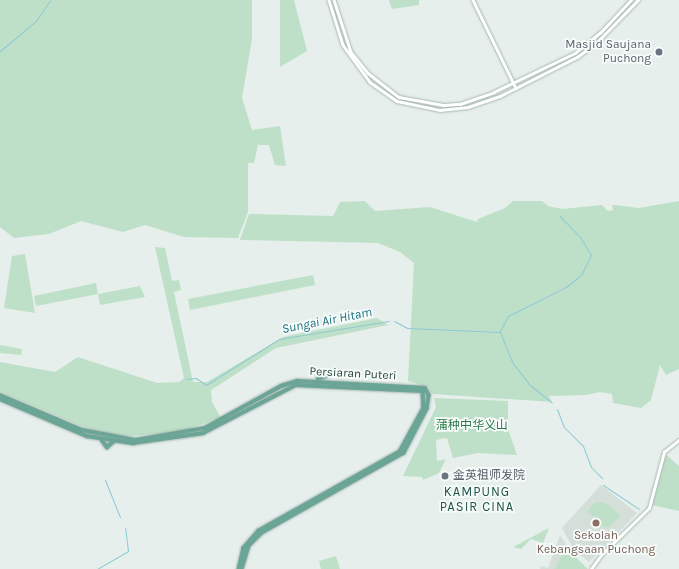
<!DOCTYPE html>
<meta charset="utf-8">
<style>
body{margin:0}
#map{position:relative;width:679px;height:569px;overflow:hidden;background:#e6efeb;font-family:Karla,"Noto Sans SC",sans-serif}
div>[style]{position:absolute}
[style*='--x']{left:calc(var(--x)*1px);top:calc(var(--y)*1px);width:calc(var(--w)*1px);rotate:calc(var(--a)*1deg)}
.built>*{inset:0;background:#d4dfda}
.green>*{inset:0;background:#bfe0c8}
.stream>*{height:1px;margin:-0.5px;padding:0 0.5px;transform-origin:0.5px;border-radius:0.5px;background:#8ec9d4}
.roads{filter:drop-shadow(0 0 1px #a8b8b2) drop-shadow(0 0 1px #a8b8b2)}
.minor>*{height:2.5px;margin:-1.25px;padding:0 1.25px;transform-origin:1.25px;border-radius:1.25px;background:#fff}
.major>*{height:3.5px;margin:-1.75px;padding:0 1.75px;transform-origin:1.75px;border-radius:1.75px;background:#6aa596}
.dots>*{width:11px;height:11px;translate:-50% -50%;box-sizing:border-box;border:2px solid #f7fbf9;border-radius:50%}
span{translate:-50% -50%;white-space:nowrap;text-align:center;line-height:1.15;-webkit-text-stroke:3.5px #f7fbf9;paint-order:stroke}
.worship-label{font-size:12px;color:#5b616d}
.right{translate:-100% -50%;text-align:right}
.left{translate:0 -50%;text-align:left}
.street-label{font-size:12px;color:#24423a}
.park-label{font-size:12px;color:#2d7a4b}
.education-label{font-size:12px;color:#785e54}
.water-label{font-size:13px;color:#1c6f80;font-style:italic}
.neighbourhood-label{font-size:13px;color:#1f5548;letter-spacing:1px}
</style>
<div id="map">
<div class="built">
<div style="clip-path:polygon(601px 485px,637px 513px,589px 562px,574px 550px,562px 528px)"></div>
<div style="clip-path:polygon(560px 535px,572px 553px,588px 569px,540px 569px,541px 566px,548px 568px)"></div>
</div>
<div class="green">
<div style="clip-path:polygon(0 0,252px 0,252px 39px,242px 98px,252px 130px,280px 126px,286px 166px,275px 165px,269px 145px,258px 145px,254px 163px,248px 163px,248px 212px,238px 238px,184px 237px,145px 225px,123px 232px,81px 221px,49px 234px,14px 238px,0 227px)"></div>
<div style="clip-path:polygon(280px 0,294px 0,307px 51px,280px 67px)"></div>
<div style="clip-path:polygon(389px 0,419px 0,419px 5px,392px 9px)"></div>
<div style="clip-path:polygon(365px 201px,375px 211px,430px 207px,477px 222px,478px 219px,505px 208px,513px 201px,542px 201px,548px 206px,562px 209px,602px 205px,608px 211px,613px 210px,612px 205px,615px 205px,639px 208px,679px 201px,679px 369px,666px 375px,660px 365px,651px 400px,641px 408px,613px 403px,612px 394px,600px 392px,586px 395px,549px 396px,552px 402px,433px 394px,424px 386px,408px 381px,414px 263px,400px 252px,378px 243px,240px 240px,249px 214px,333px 216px,340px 202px)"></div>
<div style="clip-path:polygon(155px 247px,165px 248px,172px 281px,179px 280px,181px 290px,174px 292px,193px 382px,207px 382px,283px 337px,377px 318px,388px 325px,276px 348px,211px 390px,212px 402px,221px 418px,175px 433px,130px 436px,111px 434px,86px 428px,0 392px,0 362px,55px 372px,78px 357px,157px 383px,179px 382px,184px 378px)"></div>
<div style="clip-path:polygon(25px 254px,35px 313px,4px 308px,12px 256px)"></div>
<div style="clip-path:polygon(313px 275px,315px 285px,190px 310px,188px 299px)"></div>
<div style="clip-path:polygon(96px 283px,98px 294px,140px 286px,145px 297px,100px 305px,98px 294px,36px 306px,34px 296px)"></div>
<div style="clip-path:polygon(0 345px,22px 349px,21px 355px,0 353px)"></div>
<div style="clip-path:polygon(434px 398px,508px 401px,508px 429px,517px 455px,478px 453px,453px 458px,447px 438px,441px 439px,436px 440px,437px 461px,446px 459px,439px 473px,423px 480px,422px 477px,403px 476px,436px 407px)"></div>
<div style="clip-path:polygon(665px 454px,679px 466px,679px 511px,652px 505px)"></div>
<div style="clip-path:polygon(595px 502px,605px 503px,621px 515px,608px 528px,602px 525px,600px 528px,595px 523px,597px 519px,587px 512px)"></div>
<div style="clip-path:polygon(549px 528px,543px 543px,531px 539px,521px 549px,513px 547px)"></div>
<div style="clip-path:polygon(566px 546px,571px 553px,587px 569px,555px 569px)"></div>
<div style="clip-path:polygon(336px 556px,340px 569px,321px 569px,319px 561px)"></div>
</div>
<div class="stream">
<div style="--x:0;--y:51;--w:47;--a:-39.8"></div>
<div style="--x:36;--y:21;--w:25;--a:-56"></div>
<div style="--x:394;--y:321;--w:15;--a:28"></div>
<div style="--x:407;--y:328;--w:93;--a:2.5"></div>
<div style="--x:500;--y:332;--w:32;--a:68"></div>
<div style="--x:512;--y:362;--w:29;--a:52"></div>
<div style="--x:530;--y:385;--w:28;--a:39"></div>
<div style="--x:500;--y:331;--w:17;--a:-62"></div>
<div style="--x:508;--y:316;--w:65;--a:-26.6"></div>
<div style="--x:566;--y:287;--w:19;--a:-39"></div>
<div style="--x:581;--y:275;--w:22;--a:-63"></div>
<div style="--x:591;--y:255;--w:21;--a:-121"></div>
<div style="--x:580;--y:237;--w:29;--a:-134"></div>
<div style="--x:187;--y:379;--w:9;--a:-6"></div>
<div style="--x:196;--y:378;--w:12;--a:35"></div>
<div style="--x:206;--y:385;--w:86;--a:-32.2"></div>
<div style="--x:279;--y:339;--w:111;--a:-9.3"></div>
<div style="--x:557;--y:409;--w:19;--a:69"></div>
<div style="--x:564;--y:427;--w:27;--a:45"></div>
<div style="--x:583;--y:446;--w:22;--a:69"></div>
<div style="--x:591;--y:467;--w:16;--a:45"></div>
<div style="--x:105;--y:480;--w:40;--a:68"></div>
<div style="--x:603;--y:485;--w:43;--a:33.7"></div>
<div style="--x:97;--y:569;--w:36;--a:-30"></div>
<div style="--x:128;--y:551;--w:23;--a:-97"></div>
</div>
<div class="roads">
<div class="minor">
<div style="--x:329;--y:0;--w:47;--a:72.7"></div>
<div style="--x:343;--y:45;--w:46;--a:53.9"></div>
<div style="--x:370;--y:82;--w:33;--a:35"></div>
<div style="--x:397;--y:101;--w:44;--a:11.8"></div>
<div style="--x:440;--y:110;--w:28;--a:-6"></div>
<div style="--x:468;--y:107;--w:34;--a:-19"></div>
<div style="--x:500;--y:96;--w:86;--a:-26.9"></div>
<div style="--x:577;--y:57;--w:24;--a:-36"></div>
<div style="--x:596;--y:43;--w:60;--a:-45.7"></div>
<div style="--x:334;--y:0;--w:55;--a:71.9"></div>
<div style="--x:351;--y:52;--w:27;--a:51"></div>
<div style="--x:368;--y:73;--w:39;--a:38"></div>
<div style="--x:399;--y:97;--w:46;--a:10.1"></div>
<div style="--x:444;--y:105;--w:16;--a:-4"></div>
<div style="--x:460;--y:104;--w:36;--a:-19"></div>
<div style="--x:494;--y:92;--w:90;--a:-25.7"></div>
<div style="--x:575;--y:53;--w:32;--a:-39"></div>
<div style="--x:600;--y:33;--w:45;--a:-46.8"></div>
<div style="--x:473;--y:0;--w:98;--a:64"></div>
<div style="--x:591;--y:569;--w:17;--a:-54"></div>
<div style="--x:601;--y:555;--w:67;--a:-44.4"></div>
<div style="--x:649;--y:508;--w:58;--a:-75"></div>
<div style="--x:664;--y:452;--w:19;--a:-39"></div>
</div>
<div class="major">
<div style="--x:318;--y:379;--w:9;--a:-21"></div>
<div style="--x:0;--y:395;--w:89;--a:23.1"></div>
<div style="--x:82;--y:430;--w:55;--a:10.5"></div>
<div style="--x:136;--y:440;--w:70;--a:-9.9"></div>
<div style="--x:205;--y:428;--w:87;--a:-28.9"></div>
<div style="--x:281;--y:386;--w:17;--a:-17"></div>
<div style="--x:297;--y:381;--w:128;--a:3.1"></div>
<div style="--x:425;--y:388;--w:8;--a:60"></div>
<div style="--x:429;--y:395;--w:14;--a:98"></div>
<div style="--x:427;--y:409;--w:50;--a:117.6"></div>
<div style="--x:404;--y:453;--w:163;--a:150.6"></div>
<div style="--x:262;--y:533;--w:18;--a:135"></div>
<div style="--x:249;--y:546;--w:24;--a:107"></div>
<div style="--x:0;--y:399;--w:95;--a:23"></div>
<div style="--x:87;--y:436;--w:47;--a:8.7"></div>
<div style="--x:133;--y:443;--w:71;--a:-8.1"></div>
<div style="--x:203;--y:433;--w:105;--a:-27.3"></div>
<div style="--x:296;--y:385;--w:127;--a:2.7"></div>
<div style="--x:423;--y:391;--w:17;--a:87"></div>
<div style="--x:424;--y:408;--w:50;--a:118.6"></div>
<div style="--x:400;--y:452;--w:162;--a:150.7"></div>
<div style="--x:259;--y:531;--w:23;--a:131"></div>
<div style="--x:244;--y:548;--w:22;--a:103"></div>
<div style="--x:102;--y:440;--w:9;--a:54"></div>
<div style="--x:107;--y:447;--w:8;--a:-40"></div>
</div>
</div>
<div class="dots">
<div style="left:659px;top:52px;background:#6b7280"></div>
<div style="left:445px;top:476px;background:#6b7280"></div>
<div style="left:596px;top:523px;background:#8d6e63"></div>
</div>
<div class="worship-label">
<span class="right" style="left:651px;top:52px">Masjid Saujana<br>Puchong</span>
<span class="left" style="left:453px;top:476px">金英祖师发院</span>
</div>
<div class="street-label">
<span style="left:353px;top:374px;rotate:3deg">Persiaran Puteri</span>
</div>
<div class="park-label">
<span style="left:472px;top:426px">蒲种中华义山</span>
</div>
<div class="education-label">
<span style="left:596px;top:543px">Sekolah<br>Kebangsaan Puchong</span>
</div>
<div class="water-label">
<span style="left:327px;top:321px;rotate:-11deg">Sungai Air Hitam</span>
</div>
<div class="neighbourhood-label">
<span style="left:477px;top:500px">KAMPUNG<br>PASIR CINA</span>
</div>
</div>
